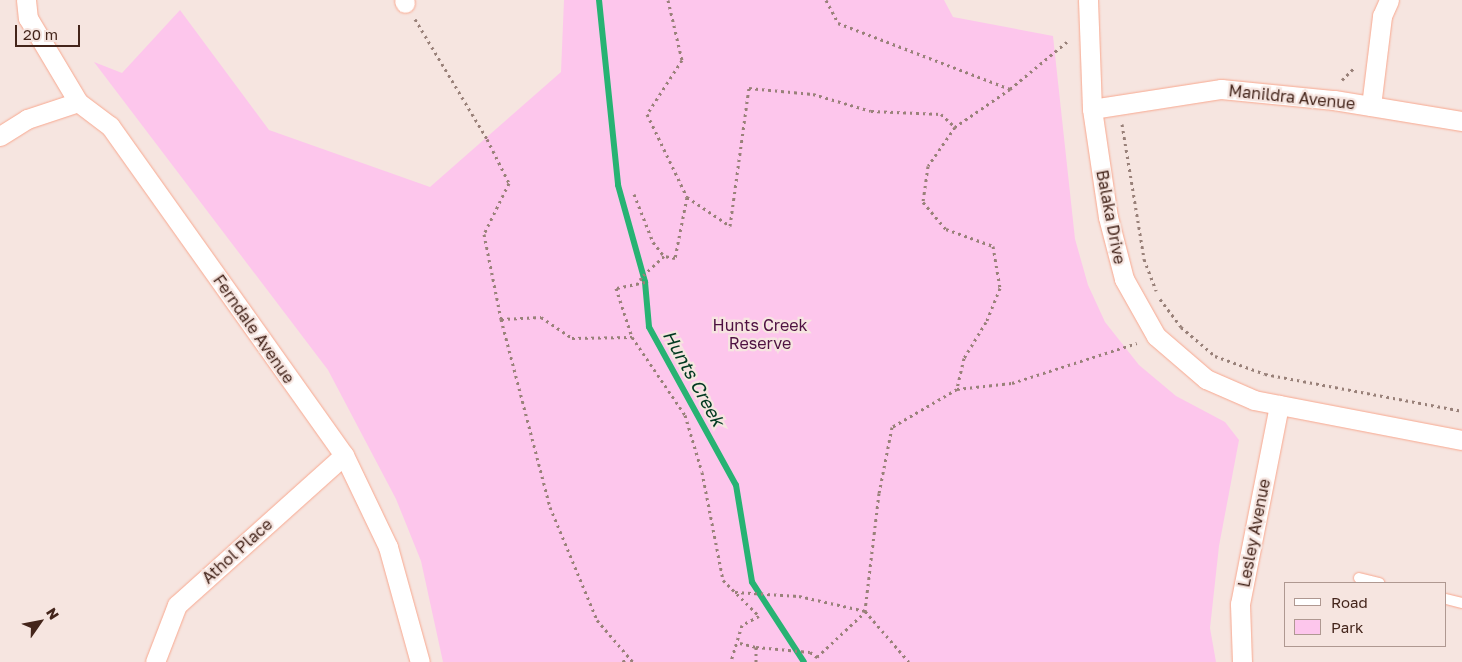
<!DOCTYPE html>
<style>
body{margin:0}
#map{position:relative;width:1462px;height:662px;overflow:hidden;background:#f6e5e0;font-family:"Golos Text",sans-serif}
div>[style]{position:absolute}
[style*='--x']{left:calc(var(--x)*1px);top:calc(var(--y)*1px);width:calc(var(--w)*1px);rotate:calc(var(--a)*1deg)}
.green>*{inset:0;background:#fdc6ec}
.stream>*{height:6px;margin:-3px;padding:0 3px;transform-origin:3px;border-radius:3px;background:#27b373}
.path>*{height:3px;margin-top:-1.5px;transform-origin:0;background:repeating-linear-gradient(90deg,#998179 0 2.5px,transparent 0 6.5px)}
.roads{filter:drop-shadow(0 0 1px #f8a88f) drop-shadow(0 0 1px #f8a88f)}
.lane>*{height:10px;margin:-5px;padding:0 5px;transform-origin:5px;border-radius:5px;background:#fff}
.street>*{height:19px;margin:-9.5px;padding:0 9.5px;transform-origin:9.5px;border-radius:9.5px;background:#fff}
span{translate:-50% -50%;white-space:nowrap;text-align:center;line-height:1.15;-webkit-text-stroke:4.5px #f6e5e0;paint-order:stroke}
.street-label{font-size:16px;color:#44251b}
.park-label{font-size:16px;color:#4e1141}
.water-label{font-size:18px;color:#003920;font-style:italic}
.legend{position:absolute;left:1284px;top:582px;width:162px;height:65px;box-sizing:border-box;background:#f6e5e0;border:1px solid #af9891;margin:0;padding:6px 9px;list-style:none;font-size:15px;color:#44251b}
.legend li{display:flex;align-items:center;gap:10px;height:25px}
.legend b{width:25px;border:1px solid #af9891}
.north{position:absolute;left:15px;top:597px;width:50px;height:50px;-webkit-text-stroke:4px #f6e5e0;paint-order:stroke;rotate:57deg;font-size:14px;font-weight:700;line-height:20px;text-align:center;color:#44251b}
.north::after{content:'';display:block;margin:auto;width:18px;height:22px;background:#44251b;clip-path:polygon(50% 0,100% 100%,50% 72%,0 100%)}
.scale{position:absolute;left:15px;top:25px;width:65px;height:22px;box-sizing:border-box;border:2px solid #44251b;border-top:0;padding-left:6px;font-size:15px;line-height:18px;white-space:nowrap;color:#44251b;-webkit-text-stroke:4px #f6e5e0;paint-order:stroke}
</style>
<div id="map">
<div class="green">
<div style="clip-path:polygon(564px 0,944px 0,953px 17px,1053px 36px,1075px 239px,1088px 285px,1105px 322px,1139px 365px,1176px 396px,1225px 422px,1239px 440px,1219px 546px,1210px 628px,1216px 662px,443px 662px,421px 561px,396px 499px,328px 370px,94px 62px,122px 73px,180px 10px,269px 130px,430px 187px,561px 72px)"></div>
</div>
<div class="stream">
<div style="--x:599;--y:0;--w:186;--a:84.1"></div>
<div style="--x:618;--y:185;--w:101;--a:74.4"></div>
<div style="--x:645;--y:282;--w:45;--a:84.9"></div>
<div style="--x:649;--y:327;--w:180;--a:61.2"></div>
<div style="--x:736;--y:485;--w:98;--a:80.6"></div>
<div style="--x:752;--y:582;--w:95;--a:57"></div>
</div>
<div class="path">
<div style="--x:668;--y:0;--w:62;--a:76.9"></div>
<div style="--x:682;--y:60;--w:64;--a:122.9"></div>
<div style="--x:647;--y:114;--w:92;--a:64.3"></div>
<div style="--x:687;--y:197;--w:62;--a:101.1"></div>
<div style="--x:675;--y:258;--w:11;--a:-170"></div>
<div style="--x:664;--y:256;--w:33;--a:137"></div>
<div style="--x:640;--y:278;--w:6;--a:39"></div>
<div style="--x:645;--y:282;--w:30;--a:168"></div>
<div style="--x:616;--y:288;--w:52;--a:71.9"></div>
<div style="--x:632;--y:337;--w:94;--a:55.8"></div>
<div style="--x:685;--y:415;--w:59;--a:73.4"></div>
<div style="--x:702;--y:472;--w:110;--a:79"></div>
<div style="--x:723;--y:580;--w:51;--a:45"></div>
<div style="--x:759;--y:616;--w:19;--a:152"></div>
<div style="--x:742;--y:625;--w:39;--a:107"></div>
<div style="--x:826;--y:0;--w:26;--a:62"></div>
<div style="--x:838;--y:23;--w:184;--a:21"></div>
<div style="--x:1010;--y:89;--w:67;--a:145.4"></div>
<div style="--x:415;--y:19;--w:140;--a:59"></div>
<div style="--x:487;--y:139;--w:49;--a:63.4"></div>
<div style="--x:509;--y:183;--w:57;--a:116.1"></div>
<div style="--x:484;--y:234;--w:87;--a:78.7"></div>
<div style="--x:501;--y:319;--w:194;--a:75.4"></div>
<div style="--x:550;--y:507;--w:122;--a:67.4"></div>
<div style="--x:597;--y:620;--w:55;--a:49.4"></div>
<div style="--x:1342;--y:80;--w:18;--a:-45"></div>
<div style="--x:1010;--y:89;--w:77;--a:-39.7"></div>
<div style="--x:1122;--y:124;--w:137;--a:80.7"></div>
<div style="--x:1144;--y:259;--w:34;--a:69"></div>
<div style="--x:634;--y:194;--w:52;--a:68.4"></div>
<div style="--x:653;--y:242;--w:18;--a:52"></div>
<div style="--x:687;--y:197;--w:52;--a:34"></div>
<div style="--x:730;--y:226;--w:139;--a:-82.2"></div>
<div style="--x:749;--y:88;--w:64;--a:5.4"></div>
<div style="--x:813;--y:94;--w:60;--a:16.3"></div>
<div style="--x:871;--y:111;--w:70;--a:2.5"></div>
<div style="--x:941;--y:114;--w:19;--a:43"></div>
<div style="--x:955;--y:127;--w:47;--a:124.7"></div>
<div style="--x:928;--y:166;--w:36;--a:98"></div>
<div style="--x:923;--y:202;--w:35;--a:50"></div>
<div style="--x:946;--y:229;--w:50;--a:19.9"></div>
<div style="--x:993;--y:246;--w:43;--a:80.5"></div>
<div style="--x:1000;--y:288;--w:37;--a:112"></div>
<div style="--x:986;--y:322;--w:42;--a:121.4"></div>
<div style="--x:964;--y:358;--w:32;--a:103"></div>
<div style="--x:957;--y:389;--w:75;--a:149.7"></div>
<div style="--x:892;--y:427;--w:67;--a:101.1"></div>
<div style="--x:879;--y:493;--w:119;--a:96.8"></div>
<div style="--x:865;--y:611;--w:67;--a:49.2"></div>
<div style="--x:1160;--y:299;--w:35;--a:53"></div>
<div style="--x:1181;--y:327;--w:45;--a:40.5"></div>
<div style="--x:1215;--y:356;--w:53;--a:19.8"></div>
<div style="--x:1265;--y:374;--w:200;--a:10.6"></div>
<div style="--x:501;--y:319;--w:40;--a:-2.9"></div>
<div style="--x:541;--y:317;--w:37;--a:34"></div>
<div style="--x:572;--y:338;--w:60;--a:-1"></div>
<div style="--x:957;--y:389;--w:55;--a:-6.2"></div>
<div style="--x:1012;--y:383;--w:131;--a:-17.7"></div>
<div style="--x:735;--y:592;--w:64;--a:3.6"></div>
<div style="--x:799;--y:596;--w:68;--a:12.8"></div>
<div style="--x:740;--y:643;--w:16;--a:14"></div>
<div style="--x:756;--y:647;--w:15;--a:90"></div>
<div style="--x:756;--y:647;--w:54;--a:5.3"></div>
<div style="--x:810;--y:652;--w:9;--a:36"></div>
<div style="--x:817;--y:657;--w:66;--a:-43.2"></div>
<div style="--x:623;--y:662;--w:7;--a:-56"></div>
</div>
<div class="roads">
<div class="lane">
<div style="--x:1359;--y:578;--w:21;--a:14"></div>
<div style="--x:1446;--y:599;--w:16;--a:14"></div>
</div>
<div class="street">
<div style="--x:26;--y:0;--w:18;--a:84"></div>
<div style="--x:28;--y:18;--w:98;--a:59.2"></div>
<div style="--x:78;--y:102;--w:40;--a:37"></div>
<div style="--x:110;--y:126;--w:404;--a:54.6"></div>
<div style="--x:344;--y:455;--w:102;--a:64.4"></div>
<div style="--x:388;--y:547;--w:119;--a:74.5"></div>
<div style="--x:404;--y:0;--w:3;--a:72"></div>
<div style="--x:1088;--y:0;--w:109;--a:87.9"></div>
<div style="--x:1092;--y:109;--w:109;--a:81.6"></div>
<div style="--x:1108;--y:217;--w:64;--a:75.5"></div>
<div style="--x:1124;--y:279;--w:65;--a:60.7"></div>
<div style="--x:1156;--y:336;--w:66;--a:40.7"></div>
<div style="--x:1206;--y:379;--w:52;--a:23.6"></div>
<div style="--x:1254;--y:400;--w:212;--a:10.9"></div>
<div style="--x:1371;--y:106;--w:91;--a:-83"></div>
<div style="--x:1382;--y:16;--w:17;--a:-66"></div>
<div style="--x:1092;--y:109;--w:131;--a:-8.8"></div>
<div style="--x:1221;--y:89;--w:114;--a:5.6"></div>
<div style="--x:1334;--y:100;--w:130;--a:9.3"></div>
<div style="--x:0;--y:136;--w:32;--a:-32"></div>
<div style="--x:27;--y:119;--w:54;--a:-18.4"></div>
<div style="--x:155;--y:662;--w:61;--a:-68.9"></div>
<div style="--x:177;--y:605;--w:224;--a:-41.9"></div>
<div style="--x:1242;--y:662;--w:58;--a:-92"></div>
<div style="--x:1240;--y:604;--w:203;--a:-78.9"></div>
</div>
</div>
<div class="street-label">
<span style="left:1292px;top:97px;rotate:6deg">Manildra Avenue</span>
<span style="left:1111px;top:217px;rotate:79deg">Balaka Drive</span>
<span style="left:254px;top:329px;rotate:55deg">Ferndale Avenue</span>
<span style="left:1254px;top:533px;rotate:-79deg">Lesley Avenue</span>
<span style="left:237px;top:551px;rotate:-42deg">Athol Place</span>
</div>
<div class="park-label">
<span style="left:760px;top:334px">Hunts Creek<br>Reserve</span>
</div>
<div class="water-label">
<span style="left:694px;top:378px;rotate:61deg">Hunts Creek</span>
</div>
<ul class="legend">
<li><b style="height:6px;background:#fff"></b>Road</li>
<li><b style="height:14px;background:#fdc6ec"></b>Park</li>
</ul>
<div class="north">N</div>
<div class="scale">20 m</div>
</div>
